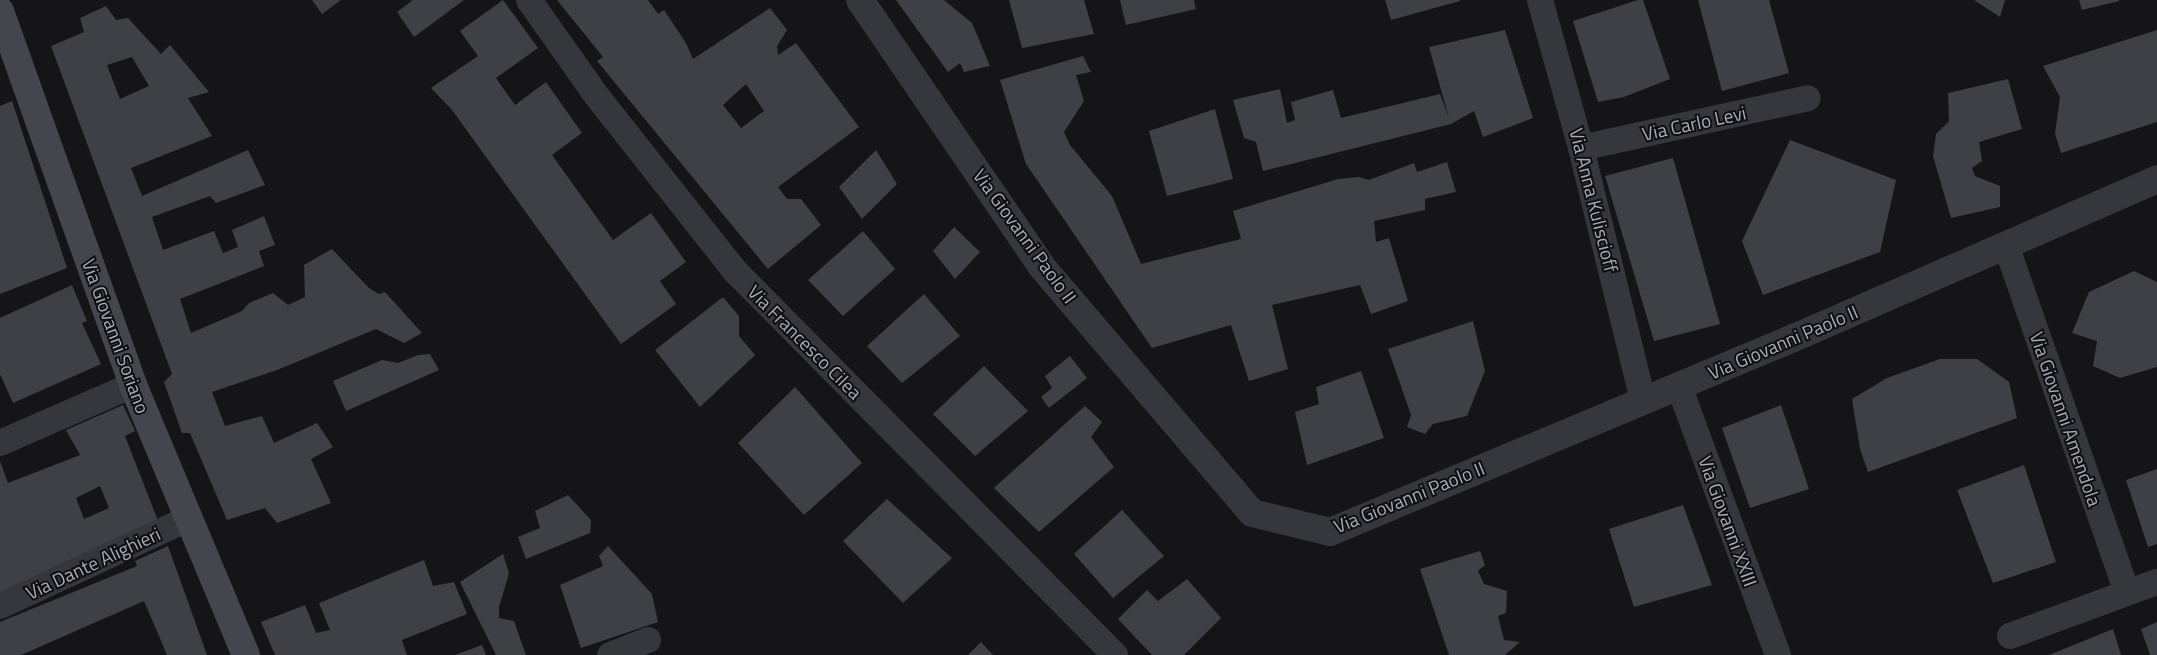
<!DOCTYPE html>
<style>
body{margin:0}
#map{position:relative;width:2157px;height:655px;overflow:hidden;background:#151517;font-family:"Titillium Web",sans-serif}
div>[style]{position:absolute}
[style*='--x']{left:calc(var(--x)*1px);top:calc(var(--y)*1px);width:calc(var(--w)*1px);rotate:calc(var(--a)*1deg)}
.building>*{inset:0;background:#3f4045}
.minor>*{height:26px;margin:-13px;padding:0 13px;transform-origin:13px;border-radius:13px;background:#36373d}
.tertiary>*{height:28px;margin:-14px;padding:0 14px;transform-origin:14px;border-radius:14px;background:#36373d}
.secondary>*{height:28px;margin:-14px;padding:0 14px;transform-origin:14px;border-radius:14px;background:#43474d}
span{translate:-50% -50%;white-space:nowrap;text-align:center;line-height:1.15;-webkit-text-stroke:4px #101012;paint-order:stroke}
.street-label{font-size:19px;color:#a6adb9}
</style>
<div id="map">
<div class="building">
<div style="clip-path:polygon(312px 0,341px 0,322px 14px)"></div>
<div style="clip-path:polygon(413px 0,464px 0,414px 37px,397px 12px)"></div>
<div style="clip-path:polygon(503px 0,538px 48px,496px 78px,515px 105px,546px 82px,582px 133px,552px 155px,613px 240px,651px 213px,686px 262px,660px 281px,676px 304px,621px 344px,452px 110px,431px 88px,478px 56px,460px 31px)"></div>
<div style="clip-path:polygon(evenodd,557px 0,648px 0,658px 14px,664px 10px,686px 43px,693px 59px,770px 8px,787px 30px,777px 46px,778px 55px,796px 43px,859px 127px,778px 187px,787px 199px,801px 199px,821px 225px,768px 269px,597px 61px,603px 57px,557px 0,746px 84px,764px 111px,741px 128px,723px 105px,746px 84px)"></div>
<div style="clip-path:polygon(896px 0,944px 0,972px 23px,990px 66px,964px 72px,960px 63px,948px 72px)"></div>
<div style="clip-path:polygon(1009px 0,1084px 0,1094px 34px,1022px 48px)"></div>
<div style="clip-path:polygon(1120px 0,1194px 0,1196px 9px,1126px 25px)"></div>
<div style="clip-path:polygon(1385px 0,1460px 0,1460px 1px,1391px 20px)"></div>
<div style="clip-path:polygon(1638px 0,1643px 0,1670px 79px,1624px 97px,1598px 102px,1573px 21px)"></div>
<div style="clip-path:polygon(1698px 0,1769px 0,1789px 73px,1722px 91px)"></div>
<div style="clip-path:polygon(1974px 0,2005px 0,2000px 17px)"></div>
<div style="clip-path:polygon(2079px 0,2119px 0,2119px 1px,2082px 10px)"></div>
<div style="clip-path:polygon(evenodd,106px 6px,116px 20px,128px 18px,161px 54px,170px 45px,209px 92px,188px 98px,212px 136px,131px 168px,142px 196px,248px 150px,265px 185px,216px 203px,210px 196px,152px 217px,163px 250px,214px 231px,223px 253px,238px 247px,232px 230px,264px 216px,275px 245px,259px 251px,264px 266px,180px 299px,191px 333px,242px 311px,249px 303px,273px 293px,288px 305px,305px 297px,304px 265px,332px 249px,369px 288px,379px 294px,385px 292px,422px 333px,404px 343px,376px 329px,277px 370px,212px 392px,225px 426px,262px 416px,274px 443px,317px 423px,333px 447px,311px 459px,331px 503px,277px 523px,265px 508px,227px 520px,190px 433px,182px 433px,164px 382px,172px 374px,51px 46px,84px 32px,80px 18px,106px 6px,132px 57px,149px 86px,120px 99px,107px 65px,132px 57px)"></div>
<div style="clip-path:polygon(1505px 30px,1533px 118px,1483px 137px,1474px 111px,1451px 124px,1263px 171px,1256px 142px,1244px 138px,1233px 100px,1280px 89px,1287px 123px,1295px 120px,1291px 102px,1333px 90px,1341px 118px,1440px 94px,1449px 118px,1429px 47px)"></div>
<div style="clip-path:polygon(2157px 30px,2157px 122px,2061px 153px,2055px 134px,2060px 97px,2043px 66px)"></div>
<div style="clip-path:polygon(1083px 56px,1091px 72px,1076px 75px,1084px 101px,1064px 132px,1070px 145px,1112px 196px,1141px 264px,1241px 239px,1233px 211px,1338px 179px,1359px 177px,1369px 180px,1414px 163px,1417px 172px,1447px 162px,1456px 192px,1425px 199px,1425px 210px,1374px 221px,1376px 242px,1389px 238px,1408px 301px,1371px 314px,1360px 285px,1272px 305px,1288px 369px,1249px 381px,1231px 325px,1152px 348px,1026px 164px,1000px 80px)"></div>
<div style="clip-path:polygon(2008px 79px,2022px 129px,1979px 142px,1982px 161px,1972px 168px,1975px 176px,2000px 186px,2000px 207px,1951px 218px,1933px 156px,1936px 134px,1949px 121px,1948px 93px)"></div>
<div style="clip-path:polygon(12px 101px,67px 268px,0 294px,0 106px)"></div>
<div style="clip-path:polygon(1215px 109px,1233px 179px,1167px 196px,1149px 131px)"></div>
<div style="clip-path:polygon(1790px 140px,1896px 180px,1880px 252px,1763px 295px,1742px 241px)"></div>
<div style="clip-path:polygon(876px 150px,897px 184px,862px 219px,839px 187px)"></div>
<div style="clip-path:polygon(1673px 158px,1720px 324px,1654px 341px,1605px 176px)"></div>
<div style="clip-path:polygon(954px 227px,980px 252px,955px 279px,933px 251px)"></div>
<div style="clip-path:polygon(863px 231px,895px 269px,843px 316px,808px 280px)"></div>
<div style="clip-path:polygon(2134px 271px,2157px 282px,2157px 367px,2120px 378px,2093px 366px,2097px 341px,2072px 333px,2089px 292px)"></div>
<div style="clip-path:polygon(72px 285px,87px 321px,82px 323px,101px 364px,13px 403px,0 374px,0 318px)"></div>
<div style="clip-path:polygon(924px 294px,960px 336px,902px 383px,867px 346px)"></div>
<div style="clip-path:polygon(723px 297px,739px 316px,739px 336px,755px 355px,700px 407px,655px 350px)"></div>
<div style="clip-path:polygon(1473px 321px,1485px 371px,1467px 416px,1433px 424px,1425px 434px,1407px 427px,1411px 415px,1388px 349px)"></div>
<div style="clip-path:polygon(430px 354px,439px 370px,346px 411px,333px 381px,382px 360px,398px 363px,418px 355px)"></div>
<div style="clip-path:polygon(1070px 356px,1087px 378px,1049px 408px,1041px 397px,1052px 388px,1045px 376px)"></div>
<div style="clip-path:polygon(1940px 359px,1977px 359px,2009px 382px,2017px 418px,1868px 472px,1860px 449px,1852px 399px,1887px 378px)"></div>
<div style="clip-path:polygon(984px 366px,1028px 411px,975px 456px,933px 414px)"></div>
<div style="clip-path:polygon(1361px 371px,1384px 438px,1307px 465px,1295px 412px,1319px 404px,1316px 387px)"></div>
<div style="clip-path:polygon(795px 387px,862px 463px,804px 515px,738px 443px)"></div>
<div style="clip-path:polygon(evenodd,123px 405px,135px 431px,125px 436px,160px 526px,0 598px,0 461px,8px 483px,80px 455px,66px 430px,123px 405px,100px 486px,109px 508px,84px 519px,76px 498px,100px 486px)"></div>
<div style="clip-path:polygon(1781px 405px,1809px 489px,1750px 508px,1722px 428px)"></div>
<div style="clip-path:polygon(1085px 406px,1102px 422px,1091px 437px,1114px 467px,1039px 532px,994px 488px)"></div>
<div style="clip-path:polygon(2024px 465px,2056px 562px,1993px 583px,1957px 490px)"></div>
<div style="clip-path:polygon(2157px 469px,2157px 544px,2148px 547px,2126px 480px)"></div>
<div style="clip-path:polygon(568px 495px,591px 520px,590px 533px,526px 559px,518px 537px,540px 528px,535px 511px)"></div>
<div style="clip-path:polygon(887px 499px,952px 558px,903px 603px,843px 541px)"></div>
<div style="clip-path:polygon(1683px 505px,1712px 585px,1634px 607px,1609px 529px)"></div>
<div style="clip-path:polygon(1122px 510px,1164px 556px,1113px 598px,1074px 554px)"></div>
<div style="clip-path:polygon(168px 546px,207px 655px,167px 655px,144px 601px,21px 655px,0 655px,0 622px,137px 566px,135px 561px)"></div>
<div style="clip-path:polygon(608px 546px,652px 594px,658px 622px,581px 648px,560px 585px,603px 566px,599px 556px)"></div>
<div style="clip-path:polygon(1480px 551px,1485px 565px,1478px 571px,1484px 584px,1507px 591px,1506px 613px,1498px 616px,1504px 640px,1520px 642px,1505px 655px,1449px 655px,1420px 569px)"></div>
<div style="clip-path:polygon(503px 554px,509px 573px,499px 607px,499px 618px,514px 621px,526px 655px,496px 655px,460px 582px)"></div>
<div style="clip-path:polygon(424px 560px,433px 586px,454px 582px,467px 614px,402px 640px,407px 655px,275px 655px,261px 622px,305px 605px,316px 633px,330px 630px,319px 603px)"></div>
<div style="clip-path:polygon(1187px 579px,1221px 618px,1184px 655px,1152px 655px,1118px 619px,1147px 590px,1158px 601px)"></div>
<div style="clip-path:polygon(2157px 622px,2157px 655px,2150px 655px,2141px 629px)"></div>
<div style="clip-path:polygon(2113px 629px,2121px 655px,2049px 655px)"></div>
<div style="clip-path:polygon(981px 642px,993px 655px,968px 655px)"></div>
<div style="clip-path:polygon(482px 645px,486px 655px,455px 655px)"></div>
</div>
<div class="minor">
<div style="--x:529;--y:0;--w:116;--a:54.8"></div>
<div style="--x:596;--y:95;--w:226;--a:51.7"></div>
<div style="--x:736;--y:272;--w:539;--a:45.3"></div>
<div style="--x:1540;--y:0;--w:154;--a:74.5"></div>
<div style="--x:1581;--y:148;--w:260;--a:76.2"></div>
<div style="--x:1581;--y:148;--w:232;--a:-12.4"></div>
<div style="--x:2006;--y:245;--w:367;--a:70.8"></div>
<div style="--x:1679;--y:386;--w:287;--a:69.8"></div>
<div style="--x:0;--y:443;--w:145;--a:-23.6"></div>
<div style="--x:0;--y:606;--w:206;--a:-24.9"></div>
<div style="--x:2010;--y:636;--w:157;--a:-20.2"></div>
<div style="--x:610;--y:655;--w:41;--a:-21.5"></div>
</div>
<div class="tertiary">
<div style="--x:860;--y:0;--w:323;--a:55.7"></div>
<div style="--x:1042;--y:267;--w:323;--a:49.5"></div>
<div style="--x:1252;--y:513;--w:80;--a:13.7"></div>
<div style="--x:1330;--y:532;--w:505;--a:-22.71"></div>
<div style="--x:1796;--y:337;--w:394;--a:-23.6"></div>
</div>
<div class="secondary">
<div style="--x:0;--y:11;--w:397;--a:70.4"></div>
<div style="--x:133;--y:385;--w:293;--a:67.3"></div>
</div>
<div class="street-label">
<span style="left:1694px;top:123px;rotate:-12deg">Via Carlo Levi</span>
<span style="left:1594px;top:200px;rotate:76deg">Via Anna Kuliscioff</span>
<span style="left:1025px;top:236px;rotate:54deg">Via Giovanni Paolo II</span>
<span style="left:116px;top:336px;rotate:70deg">Via Giovanni Soriano</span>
<span style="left:805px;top:342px;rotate:45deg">Via Francesco Cilea</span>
<span style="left:1783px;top:342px;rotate:-23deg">Via Giovanni Paolo II</span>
<span style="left:2066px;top:419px;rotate:71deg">Via Giovanni Amendola</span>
<span style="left:1409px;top:497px;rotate:-22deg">Via Giovanni Paolo II</span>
<span style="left:1728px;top:521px;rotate:70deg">Via Giovanni XXIII</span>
<span style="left:93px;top:563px;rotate:-25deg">Via Dante Alighieri</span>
</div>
</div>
